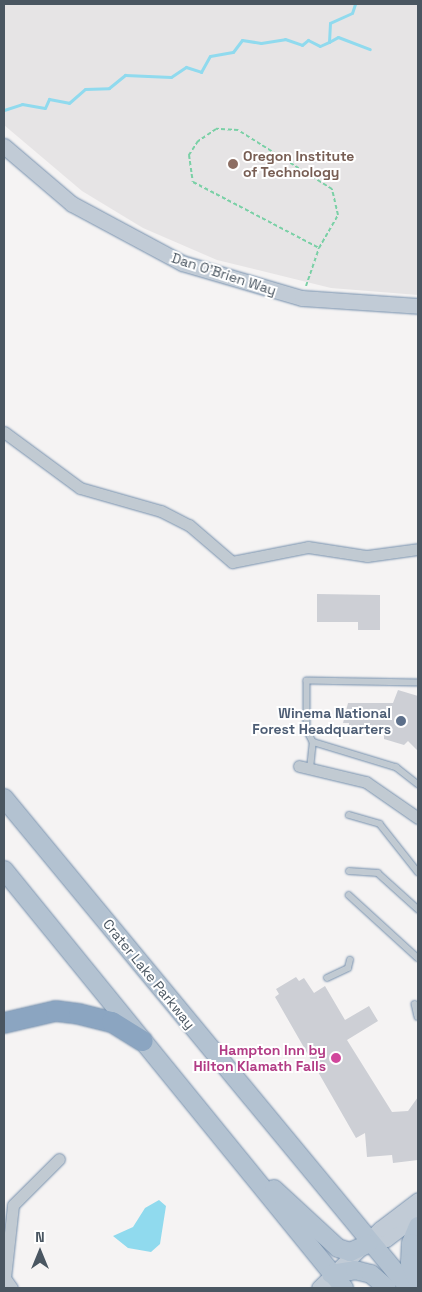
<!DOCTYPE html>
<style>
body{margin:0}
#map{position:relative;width:422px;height:1292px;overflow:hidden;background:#f5f3f3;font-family:"Space Grotesk",sans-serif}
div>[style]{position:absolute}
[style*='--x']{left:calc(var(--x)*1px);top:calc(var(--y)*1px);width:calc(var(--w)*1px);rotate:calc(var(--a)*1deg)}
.education>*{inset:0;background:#e6e4e5}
.water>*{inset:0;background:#90daee}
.stream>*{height:3px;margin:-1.5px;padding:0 1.5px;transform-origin:1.5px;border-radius:1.5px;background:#90daee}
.building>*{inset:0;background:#cdcfd5}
.path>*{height:2px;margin-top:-1px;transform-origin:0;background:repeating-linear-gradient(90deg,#7ad0a6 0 4px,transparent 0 6.5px)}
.roads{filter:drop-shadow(0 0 1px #7690ad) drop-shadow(0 0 1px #7690ad)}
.lane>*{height:5.5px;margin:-2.75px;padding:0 2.75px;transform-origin:2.75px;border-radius:2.75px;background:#c1cad2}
.street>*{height:11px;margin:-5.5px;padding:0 5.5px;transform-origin:5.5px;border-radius:5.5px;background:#c1cad2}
.secondary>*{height:15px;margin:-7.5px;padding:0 7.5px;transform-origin:7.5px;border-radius:7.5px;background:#c1cbd6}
.primary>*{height:18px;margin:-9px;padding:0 9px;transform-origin:9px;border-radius:9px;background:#b3c2d1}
.highway>*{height:20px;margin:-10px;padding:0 10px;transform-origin:10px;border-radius:10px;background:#8ba5c1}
.dots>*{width:14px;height:14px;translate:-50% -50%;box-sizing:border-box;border:2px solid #fff;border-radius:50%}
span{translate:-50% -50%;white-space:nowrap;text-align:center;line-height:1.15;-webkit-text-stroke:4px #fff;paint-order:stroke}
.education-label{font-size:14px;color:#785e54;font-weight:700}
.left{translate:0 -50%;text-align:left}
.street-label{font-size:14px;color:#4a5661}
.service-label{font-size:14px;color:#4e5e75;font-weight:700}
.right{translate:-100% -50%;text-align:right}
.hotel-label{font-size:14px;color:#b23c85;font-weight:700}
.frame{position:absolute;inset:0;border:5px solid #4a5661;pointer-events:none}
.north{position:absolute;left:15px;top:1227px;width:50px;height:50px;-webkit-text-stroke:4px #fff;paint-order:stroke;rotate:0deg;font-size:14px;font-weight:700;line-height:20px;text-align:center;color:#4a5661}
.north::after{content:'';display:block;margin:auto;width:18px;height:22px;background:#4a5661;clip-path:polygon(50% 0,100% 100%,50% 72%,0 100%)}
</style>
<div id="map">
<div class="education">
<div style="clip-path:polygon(4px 4px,418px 4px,418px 295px,331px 288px,217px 260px,143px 228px,82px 191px,4px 125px)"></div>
</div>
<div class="water">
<div style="clip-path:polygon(159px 1200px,166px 1206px,160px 1244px,151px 1252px,128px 1248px,113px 1236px,133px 1227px,145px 1208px)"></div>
</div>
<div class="stream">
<div style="--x:355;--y:4;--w:9;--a:108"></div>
<div style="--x:352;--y:13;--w:24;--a:156"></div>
<div style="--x:330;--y:23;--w:19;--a:93"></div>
<div style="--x:329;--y:42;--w:10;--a:-29"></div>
<div style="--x:338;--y:37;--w:34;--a:21"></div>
<div style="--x:4;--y:110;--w:19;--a:-18"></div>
<div style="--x:22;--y:104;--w:23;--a:10"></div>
<div style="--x:45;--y:108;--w:10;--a:-66"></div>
<div style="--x:49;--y:99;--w:20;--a:11"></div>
<div style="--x:69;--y:103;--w:21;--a:-41"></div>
<div style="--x:85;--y:89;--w:24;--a:-2"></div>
<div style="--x:109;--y:88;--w:21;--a:-39"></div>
<div style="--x:125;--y:75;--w:46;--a:2.5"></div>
<div style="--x:171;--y:77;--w:18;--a:-34"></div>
<div style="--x:186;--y:67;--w:16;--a:18"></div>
<div style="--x:201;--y:72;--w:18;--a:-61"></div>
<div style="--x:210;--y:56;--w:23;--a:-10"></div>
<div style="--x:233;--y:52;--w:15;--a:-53"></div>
<div style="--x:242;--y:40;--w:19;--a:9"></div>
<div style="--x:261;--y:43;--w:24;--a:-9"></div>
<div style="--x:285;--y:39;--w:18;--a:19"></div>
<div style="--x:302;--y:45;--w:8;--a:-40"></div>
<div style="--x:308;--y:40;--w:13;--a:27"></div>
<div style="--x:320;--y:46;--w:10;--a:-24"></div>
</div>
<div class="building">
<div style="clip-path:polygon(317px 594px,380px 595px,380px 630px,358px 630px,358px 622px,317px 622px)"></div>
<div style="clip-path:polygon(398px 690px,418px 696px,418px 751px,408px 741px,404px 745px,384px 739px,384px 730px,349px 730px,349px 723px,343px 723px,348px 703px,393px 703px)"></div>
<div style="clip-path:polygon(296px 977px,299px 981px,304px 978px,314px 993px,325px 986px,345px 1020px,369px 1006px,378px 1021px,347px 1040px,392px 1112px,408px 1111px,418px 1097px,418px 1160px,393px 1163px,392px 1155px,367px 1157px,365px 1133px,356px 1138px,275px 997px,279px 994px,276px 989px)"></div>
</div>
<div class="path">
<div style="--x:306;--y:286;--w:40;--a:-71.1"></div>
<div style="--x:319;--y:248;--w:38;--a:-60"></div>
<div style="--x:338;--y:215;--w:27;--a:-103"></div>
<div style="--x:332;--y:189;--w:111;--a:-147.9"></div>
<div style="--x:238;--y:130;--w:22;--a:-177"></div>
<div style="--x:216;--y:129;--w:22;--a:146"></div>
<div style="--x:198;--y:141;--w:17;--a:123"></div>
<div style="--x:189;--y:155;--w:27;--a:82"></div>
<div style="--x:193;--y:182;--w:142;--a:27.6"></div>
</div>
<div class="roads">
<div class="lane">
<div style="--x:418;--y:683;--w:111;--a:-179"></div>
<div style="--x:307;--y:681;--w:49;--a:90"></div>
<div style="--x:307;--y:730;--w:13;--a:63"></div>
<div style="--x:313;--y:742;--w:87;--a:16.8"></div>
<div style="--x:396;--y:767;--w:28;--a:38"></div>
<div style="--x:310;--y:769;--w:27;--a:-84"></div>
<div style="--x:349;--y:815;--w:32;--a:16"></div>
<div style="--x:380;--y:824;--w:61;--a:51.6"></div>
<div style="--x:349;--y:871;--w:29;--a:4"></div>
<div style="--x:378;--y:873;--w:54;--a:42"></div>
<div style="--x:349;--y:895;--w:93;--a:42.4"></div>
<div style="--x:327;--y:978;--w:23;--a:-25"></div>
<div style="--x:348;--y:968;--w:8;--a:-76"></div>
<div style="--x:415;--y:1004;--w:13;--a:77"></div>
</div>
<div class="street">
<div style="--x:4;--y:432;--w:94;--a:36.4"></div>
<div style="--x:80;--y:488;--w:84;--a:15.9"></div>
<div style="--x:161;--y:511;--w:31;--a:27"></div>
<div style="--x:189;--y:525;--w:57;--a:40.7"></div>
<div style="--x:232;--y:562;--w:77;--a:-11.2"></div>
<div style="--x:308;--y:547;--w:60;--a:8.7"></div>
<div style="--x:367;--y:556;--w:51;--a:-7.8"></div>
<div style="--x:299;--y:766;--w:69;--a:13.4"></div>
<div style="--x:366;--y:782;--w:63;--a:34.7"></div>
<div style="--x:12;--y:1288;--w:12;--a:-125"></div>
<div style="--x:5;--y:1278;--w:73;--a:-83.7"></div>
<div style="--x:13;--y:1205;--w:65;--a:-45"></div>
</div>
<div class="secondary">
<div style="--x:4;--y:146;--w:89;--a:40.5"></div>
<div style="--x:72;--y:204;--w:125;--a:28.2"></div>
<div style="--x:182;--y:263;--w:125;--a:16.3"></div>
<div style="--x:302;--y:298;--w:116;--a:3.9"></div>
<div style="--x:368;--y:1244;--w:19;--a:-16"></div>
<div style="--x:386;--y:1239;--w:40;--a:-37"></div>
<div style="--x:319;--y:1288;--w:85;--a:-44"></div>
<div style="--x:380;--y:1229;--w:48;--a:-37.3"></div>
</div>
<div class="primary">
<div style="--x:4;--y:798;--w:636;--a:50.43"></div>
<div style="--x:4;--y:870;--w:539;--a:50.88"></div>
<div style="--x:274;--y:1189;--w:87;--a:42.7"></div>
<div style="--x:338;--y:1248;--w:13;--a:18"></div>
<div style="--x:350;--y:1252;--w:20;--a:-24"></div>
<div style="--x:418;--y:1226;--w:18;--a:112"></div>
<div style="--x:411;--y:1243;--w:20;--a:93"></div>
<div style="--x:410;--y:1263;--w:21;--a:67"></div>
<div style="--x:331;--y:1274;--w:24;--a:-9"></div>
<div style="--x:355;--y:1270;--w:16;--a:14"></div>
<div style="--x:371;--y:1274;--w:21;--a:41"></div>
</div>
<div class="highway">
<div style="--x:4;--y:1023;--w:53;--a:-13"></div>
<div style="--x:56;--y:1011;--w:23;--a:7"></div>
<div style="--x:79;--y:1014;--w:34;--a:14"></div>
<div style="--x:112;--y:1022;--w:36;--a:32"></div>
</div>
</div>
<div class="dots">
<div style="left:233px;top:164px;background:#8d6e63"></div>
<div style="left:401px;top:721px;background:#5c6f8a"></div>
<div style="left:336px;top:1058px;background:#d1479c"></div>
</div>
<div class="education-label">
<span class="left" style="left:243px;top:164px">Oregon Institute<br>of Technology</span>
</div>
<div class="street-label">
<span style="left:224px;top:274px;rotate:18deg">Dan O'Brien Way</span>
<span style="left:149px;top:974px;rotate:51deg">Crater Lake Parkway</span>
</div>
<div class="service-label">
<span class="right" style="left:391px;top:721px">Winema National<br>Forest Headquarters</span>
</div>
<div class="hotel-label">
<span class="right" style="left:326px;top:1058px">Hampton Inn by<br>Hilton Klamath Falls</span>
</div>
<div class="frame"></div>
<div class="north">N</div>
</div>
